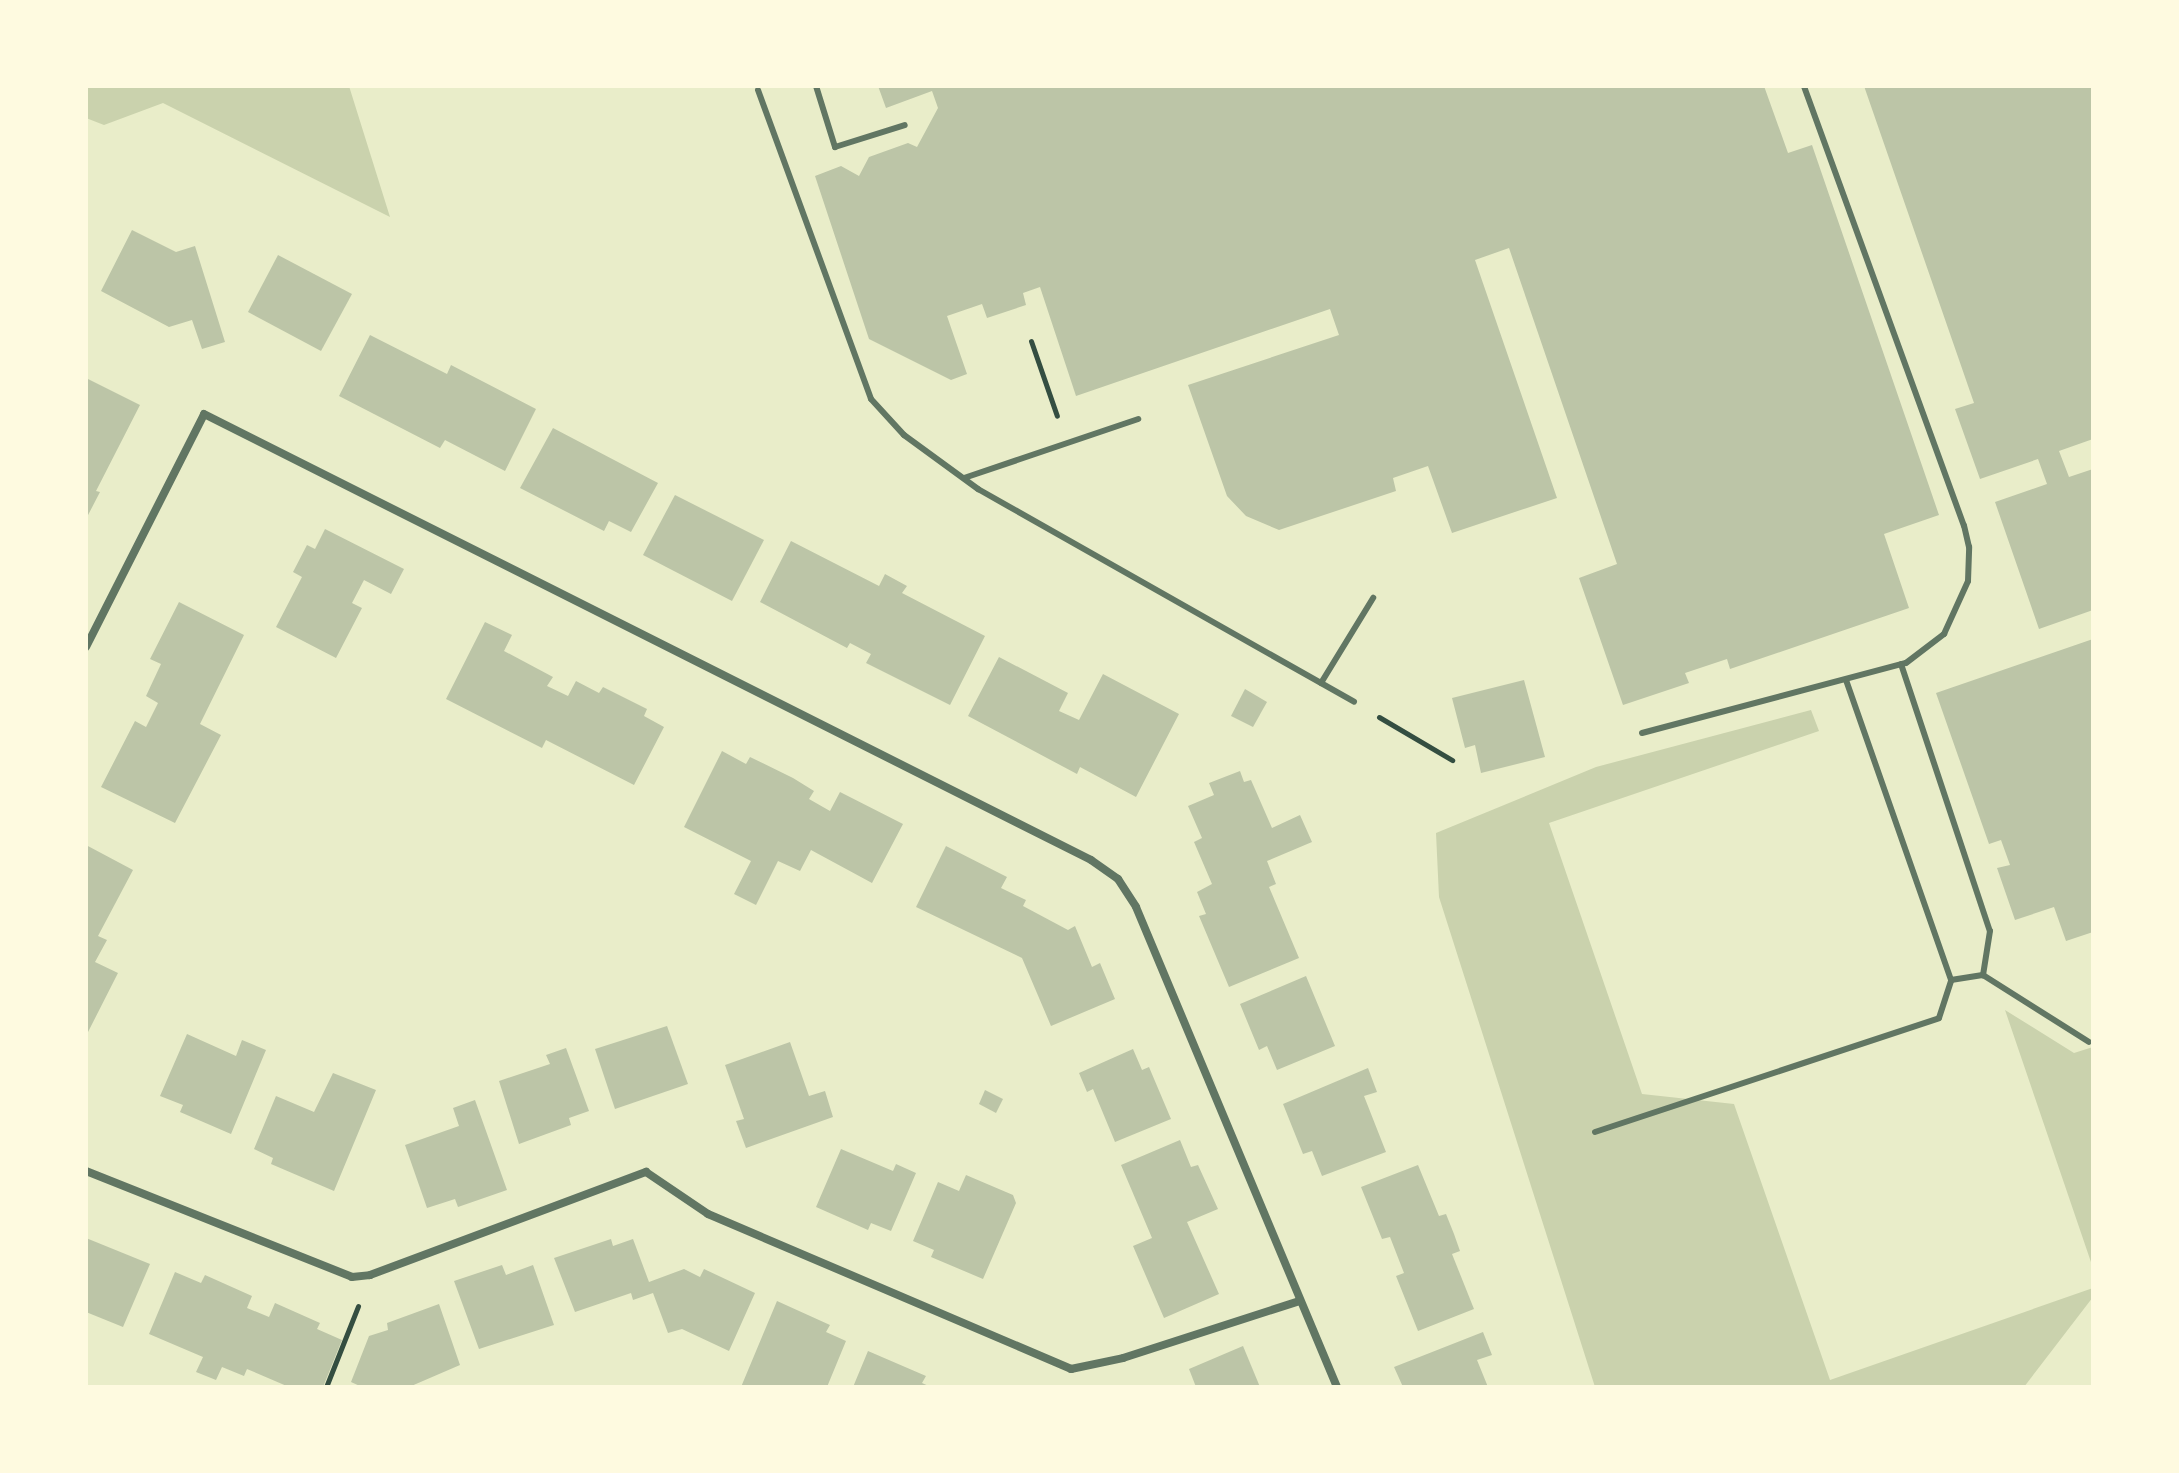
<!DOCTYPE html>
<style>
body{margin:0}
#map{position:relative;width:2179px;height:1473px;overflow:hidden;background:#e9edc9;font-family:Barlow,sans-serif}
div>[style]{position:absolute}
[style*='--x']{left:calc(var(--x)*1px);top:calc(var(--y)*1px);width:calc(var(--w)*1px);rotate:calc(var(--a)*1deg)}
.green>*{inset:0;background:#cad2ad}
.building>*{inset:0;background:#bcc5a7}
.path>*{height:5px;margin:-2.5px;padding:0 2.5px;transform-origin:2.5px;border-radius:2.5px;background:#344e41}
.service>*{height:6px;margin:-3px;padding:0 3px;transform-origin:3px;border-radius:3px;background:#617663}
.minor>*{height:8px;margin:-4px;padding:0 4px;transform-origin:4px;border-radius:4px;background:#617663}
span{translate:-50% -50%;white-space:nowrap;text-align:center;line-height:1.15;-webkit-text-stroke:8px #fefae0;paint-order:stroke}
.frame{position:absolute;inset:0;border:88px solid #fefae0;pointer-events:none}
</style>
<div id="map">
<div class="green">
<div style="clip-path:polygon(86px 86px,349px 86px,390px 217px,163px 103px,104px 125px,86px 118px)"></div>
<div style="clip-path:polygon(1811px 710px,1819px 731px,1549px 823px,1642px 1094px,1734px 1104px,1830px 1380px,2093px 1288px,2093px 1297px,2024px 1387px,1595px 1387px,1439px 897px,1436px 833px,1596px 767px)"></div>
<div style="clip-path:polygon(2005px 1010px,2074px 1053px,2093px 1047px,2093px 1268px)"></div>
</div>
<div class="building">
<div style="clip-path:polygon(878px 86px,1764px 86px,1788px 153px,1812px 145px,1939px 515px,1884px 534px,1909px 608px,1730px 669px,1727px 659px,1685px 673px,1689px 683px,1623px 705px,1579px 578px,1617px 564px,1509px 248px,1475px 260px,1557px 498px,1452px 533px,1428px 466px,1393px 478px,1396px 491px,1279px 530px,1246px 516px,1227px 496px,1188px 385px,1339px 335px,1330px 309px,1076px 396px,1040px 287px,1023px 293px,1026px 305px,987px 318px,982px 304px,947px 316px,967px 374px,951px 380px,869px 339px,815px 176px,841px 166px,859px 176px,869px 157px,908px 143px,917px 147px,938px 108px,932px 91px,886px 108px)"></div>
<div style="clip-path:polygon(1864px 86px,2093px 86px,2093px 439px,2059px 451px,2069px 477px,2093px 469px,2093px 610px,2039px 629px,1995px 502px,2047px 484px,2038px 459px,1980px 479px,1955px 409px,1974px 403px)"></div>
<div style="clip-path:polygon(132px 230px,176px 252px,195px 246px,225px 342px,202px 349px,192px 320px,169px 327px,101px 291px)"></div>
<div style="clip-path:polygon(278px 255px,352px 294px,321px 351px,248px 312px)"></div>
<div style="clip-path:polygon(370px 335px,447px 374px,451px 365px,536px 409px,505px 471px,445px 440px,440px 448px,339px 396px)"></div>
<div style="clip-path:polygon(86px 378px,140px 405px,96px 491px,100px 492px,86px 519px)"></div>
<div style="clip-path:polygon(553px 428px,658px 483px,631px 532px,609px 521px,604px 531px,520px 488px)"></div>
<div style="clip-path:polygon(675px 495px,764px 540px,732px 601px,643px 555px)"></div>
<div style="clip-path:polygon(325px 529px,404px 569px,391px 594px,364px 580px,352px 603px,362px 608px,336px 658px,276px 627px,302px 577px,293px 572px,307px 545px,315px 549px)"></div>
<div style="clip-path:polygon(791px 541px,879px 586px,885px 574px,907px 586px,902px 593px,985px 636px,950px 705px,866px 663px,871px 654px,850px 643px,847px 648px,760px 602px)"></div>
<div style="clip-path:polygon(179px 602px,244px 635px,200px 724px,221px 735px,175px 823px,101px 787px,135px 721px,146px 727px,158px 703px,146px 696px,161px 664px,150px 659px)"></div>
<div style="clip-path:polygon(485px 622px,512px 635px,504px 651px,553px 677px,547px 686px,568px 696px,576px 681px,599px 693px,603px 687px,647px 709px,644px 716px,664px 727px,634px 785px,546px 740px,542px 748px,446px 699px)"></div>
<div style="clip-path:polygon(2093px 639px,2093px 932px,2066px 941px,2054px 907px,2015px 920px,1997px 868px,2010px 865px,2001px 840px,1989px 844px,1936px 693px)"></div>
<div style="clip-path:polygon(999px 657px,1068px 693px,1059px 711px,1079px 720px,1103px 674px,1179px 714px,1136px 797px,1080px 767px,1077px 774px,968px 716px)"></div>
<div style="clip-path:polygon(1524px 680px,1545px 757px,1481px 773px,1475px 745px,1465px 748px,1452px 698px)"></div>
<div style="clip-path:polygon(1245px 689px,1267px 702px,1253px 727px,1231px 716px)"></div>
<div style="clip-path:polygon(722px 751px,746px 764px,750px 757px,793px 778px,814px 791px,809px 799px,830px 811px,840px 792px,903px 824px,872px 883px,811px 850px,800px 871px,778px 861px,756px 905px,734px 894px,751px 861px,684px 827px)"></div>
<div style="clip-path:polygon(1240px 771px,1244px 782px,1251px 780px,1272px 828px,1300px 815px,1312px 842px,1267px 861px,1276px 884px,1269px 887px,1299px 958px,1229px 987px,1199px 916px,1206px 914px,1197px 892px,1212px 884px,1194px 842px,1202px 838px,1188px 806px,1214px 795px,1209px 783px)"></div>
<div style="clip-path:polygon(86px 845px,133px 870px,98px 936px,107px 940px,95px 962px,118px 973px,86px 1036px)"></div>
<div style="clip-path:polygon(946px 846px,1007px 877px,1001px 888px,1026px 900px,1023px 906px,1068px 930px,1075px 926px,1092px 967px,1100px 963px,1115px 999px,1051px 1026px,1022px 958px,916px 907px)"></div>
<div style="clip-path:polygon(1306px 976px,1335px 1046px,1277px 1070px,1267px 1046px,1259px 1050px,1240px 1004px)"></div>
<div style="clip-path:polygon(667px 1026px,688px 1084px,615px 1109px,595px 1049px)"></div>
<div style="clip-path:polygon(187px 1034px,236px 1056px,242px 1040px,266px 1050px,231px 1134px,180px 1112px,183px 1105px,160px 1096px)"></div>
<div style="clip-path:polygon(790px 1042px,809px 1096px,825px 1091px,833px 1117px,746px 1148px,736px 1121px,744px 1119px,725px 1065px)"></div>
<div style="clip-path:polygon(566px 1048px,589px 1111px,569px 1118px,571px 1125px,519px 1144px,499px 1081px,550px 1064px,546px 1055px)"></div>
<div style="clip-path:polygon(1133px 1049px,1142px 1070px,1149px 1067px,1171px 1119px,1115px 1142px,1093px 1089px,1087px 1092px,1079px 1073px)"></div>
<div style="clip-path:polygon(1368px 1068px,1377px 1092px,1364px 1096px,1386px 1152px,1322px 1176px,1312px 1151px,1303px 1154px,1283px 1104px)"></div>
<div style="clip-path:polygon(333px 1073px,376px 1090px,334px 1191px,271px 1164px,273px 1158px,254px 1149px,276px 1096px,314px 1112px)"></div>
<div style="clip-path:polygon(985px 1090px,1003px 1099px,996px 1113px,979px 1104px)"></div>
<div style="clip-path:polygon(475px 1100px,507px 1190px,458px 1207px,455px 1199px,427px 1208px,405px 1145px,459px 1126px,453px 1108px)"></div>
<div style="clip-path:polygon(1180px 1140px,1191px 1167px,1198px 1165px,1218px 1209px,1187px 1222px,1219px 1294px,1164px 1318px,1133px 1246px,1152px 1238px,1121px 1165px)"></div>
<div style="clip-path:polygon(841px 1149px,893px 1171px,896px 1164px,916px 1173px,891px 1231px,871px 1223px,868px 1230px,816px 1207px)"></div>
<div style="clip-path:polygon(1418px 1165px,1439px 1216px,1446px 1214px,1454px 1234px,1460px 1251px,1452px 1254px,1474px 1309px,1418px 1331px,1396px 1276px,1404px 1273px,1390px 1237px,1382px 1239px,1361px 1187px)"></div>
<div style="clip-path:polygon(966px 1175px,1013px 1195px,1016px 1203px,983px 1279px,931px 1257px,934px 1250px,913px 1241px,938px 1182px,959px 1191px)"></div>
<div style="clip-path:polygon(86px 1238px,150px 1264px,123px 1327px,86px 1312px)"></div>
<div style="clip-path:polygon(611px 1239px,613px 1246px,633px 1239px,649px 1282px,684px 1269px,700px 1277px,704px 1269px,755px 1293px,729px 1351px,682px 1329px,668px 1333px,653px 1293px,633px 1300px,631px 1293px,575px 1312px,554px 1258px)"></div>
<div style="clip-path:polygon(502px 1265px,506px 1275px,533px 1265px,554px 1325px,479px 1349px,454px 1281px)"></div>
<div style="clip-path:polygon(175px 1272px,201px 1283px,205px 1275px,252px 1296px,247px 1308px,269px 1317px,275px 1303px,320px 1323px,317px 1329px,342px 1340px,323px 1387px,289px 1387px,247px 1369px,244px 1376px,222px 1367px,216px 1380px,196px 1372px,203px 1357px,149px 1334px)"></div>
<div style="clip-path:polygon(777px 1301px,830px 1325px,826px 1332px,846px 1341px,827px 1387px,741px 1387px)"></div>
<div style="clip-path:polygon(439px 1304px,460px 1365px,409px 1387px,362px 1387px,351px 1382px,369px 1336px,388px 1330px,387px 1323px)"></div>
<div style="clip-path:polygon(1483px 1332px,1492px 1355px,1477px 1360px,1488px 1387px,1403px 1387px,1394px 1367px)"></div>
<div style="clip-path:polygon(1243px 1346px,1260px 1387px,1196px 1387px,1189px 1369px)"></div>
<div style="clip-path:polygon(868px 1351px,926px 1376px,922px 1383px,931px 1387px,853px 1387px)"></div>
</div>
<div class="path">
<div style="--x:1031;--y:341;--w:79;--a:70.9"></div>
<div style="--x:1379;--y:717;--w:85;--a:30.5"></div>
<div style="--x:326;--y:1387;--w:87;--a:-68.4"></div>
</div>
<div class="service">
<div style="--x:816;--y:86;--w:64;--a:72.7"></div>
<div style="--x:835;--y:147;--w:73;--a:-17.4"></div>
<div style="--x:758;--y:90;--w:329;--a:69.9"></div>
<div style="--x:871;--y:399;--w:49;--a:47.5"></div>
<div style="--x:904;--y:435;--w:92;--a:36.1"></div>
<div style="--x:978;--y:489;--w:432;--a:29.5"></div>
<div style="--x:964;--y:478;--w:184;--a:-18.7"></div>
<div style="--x:1901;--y:664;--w:281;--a:71.6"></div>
<div style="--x:1990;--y:931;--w:45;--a:99"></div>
<div style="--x:1846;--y:680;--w:318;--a:70.7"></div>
<div style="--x:1951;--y:980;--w:32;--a:-9"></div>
<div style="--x:1983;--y:975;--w:125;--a:32.3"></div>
<div style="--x:1321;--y:683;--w:100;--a:-58.5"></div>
<div style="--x:1642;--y:733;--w:273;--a:-14.9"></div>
<div style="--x:1906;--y:663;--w:48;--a:-37.3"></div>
<div style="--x:1944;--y:634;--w:58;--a:-65.6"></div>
<div style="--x:1968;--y:581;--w:34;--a:-88"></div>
<div style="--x:1969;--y:547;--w:22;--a:-103"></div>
<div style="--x:1964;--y:526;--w:468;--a:-110"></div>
<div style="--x:1595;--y:1132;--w:362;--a:-18.3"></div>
<div style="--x:1939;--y:1018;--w:40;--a:-72"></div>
</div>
<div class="minor">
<div style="--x:86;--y:647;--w:261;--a:-63.1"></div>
<div style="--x:204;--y:414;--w:993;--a:26.69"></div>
<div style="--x:1091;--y:860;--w:33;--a:35"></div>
<div style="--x:1118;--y:879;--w:33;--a:57"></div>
<div style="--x:1136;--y:907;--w:520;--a:67.28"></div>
<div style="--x:86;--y:1171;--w:286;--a:21.7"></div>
<div style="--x:352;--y:1277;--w:18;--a:-6"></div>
<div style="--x:370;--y:1275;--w:295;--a:-20.5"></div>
<div style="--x:646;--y:1172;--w:75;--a:34.1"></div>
<div style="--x:708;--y:1214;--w:395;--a:23.1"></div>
<div style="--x:1071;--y:1369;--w:53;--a:-11.9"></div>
<div style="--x:1123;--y:1358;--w:186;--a:-17.9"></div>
</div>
<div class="frame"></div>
</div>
